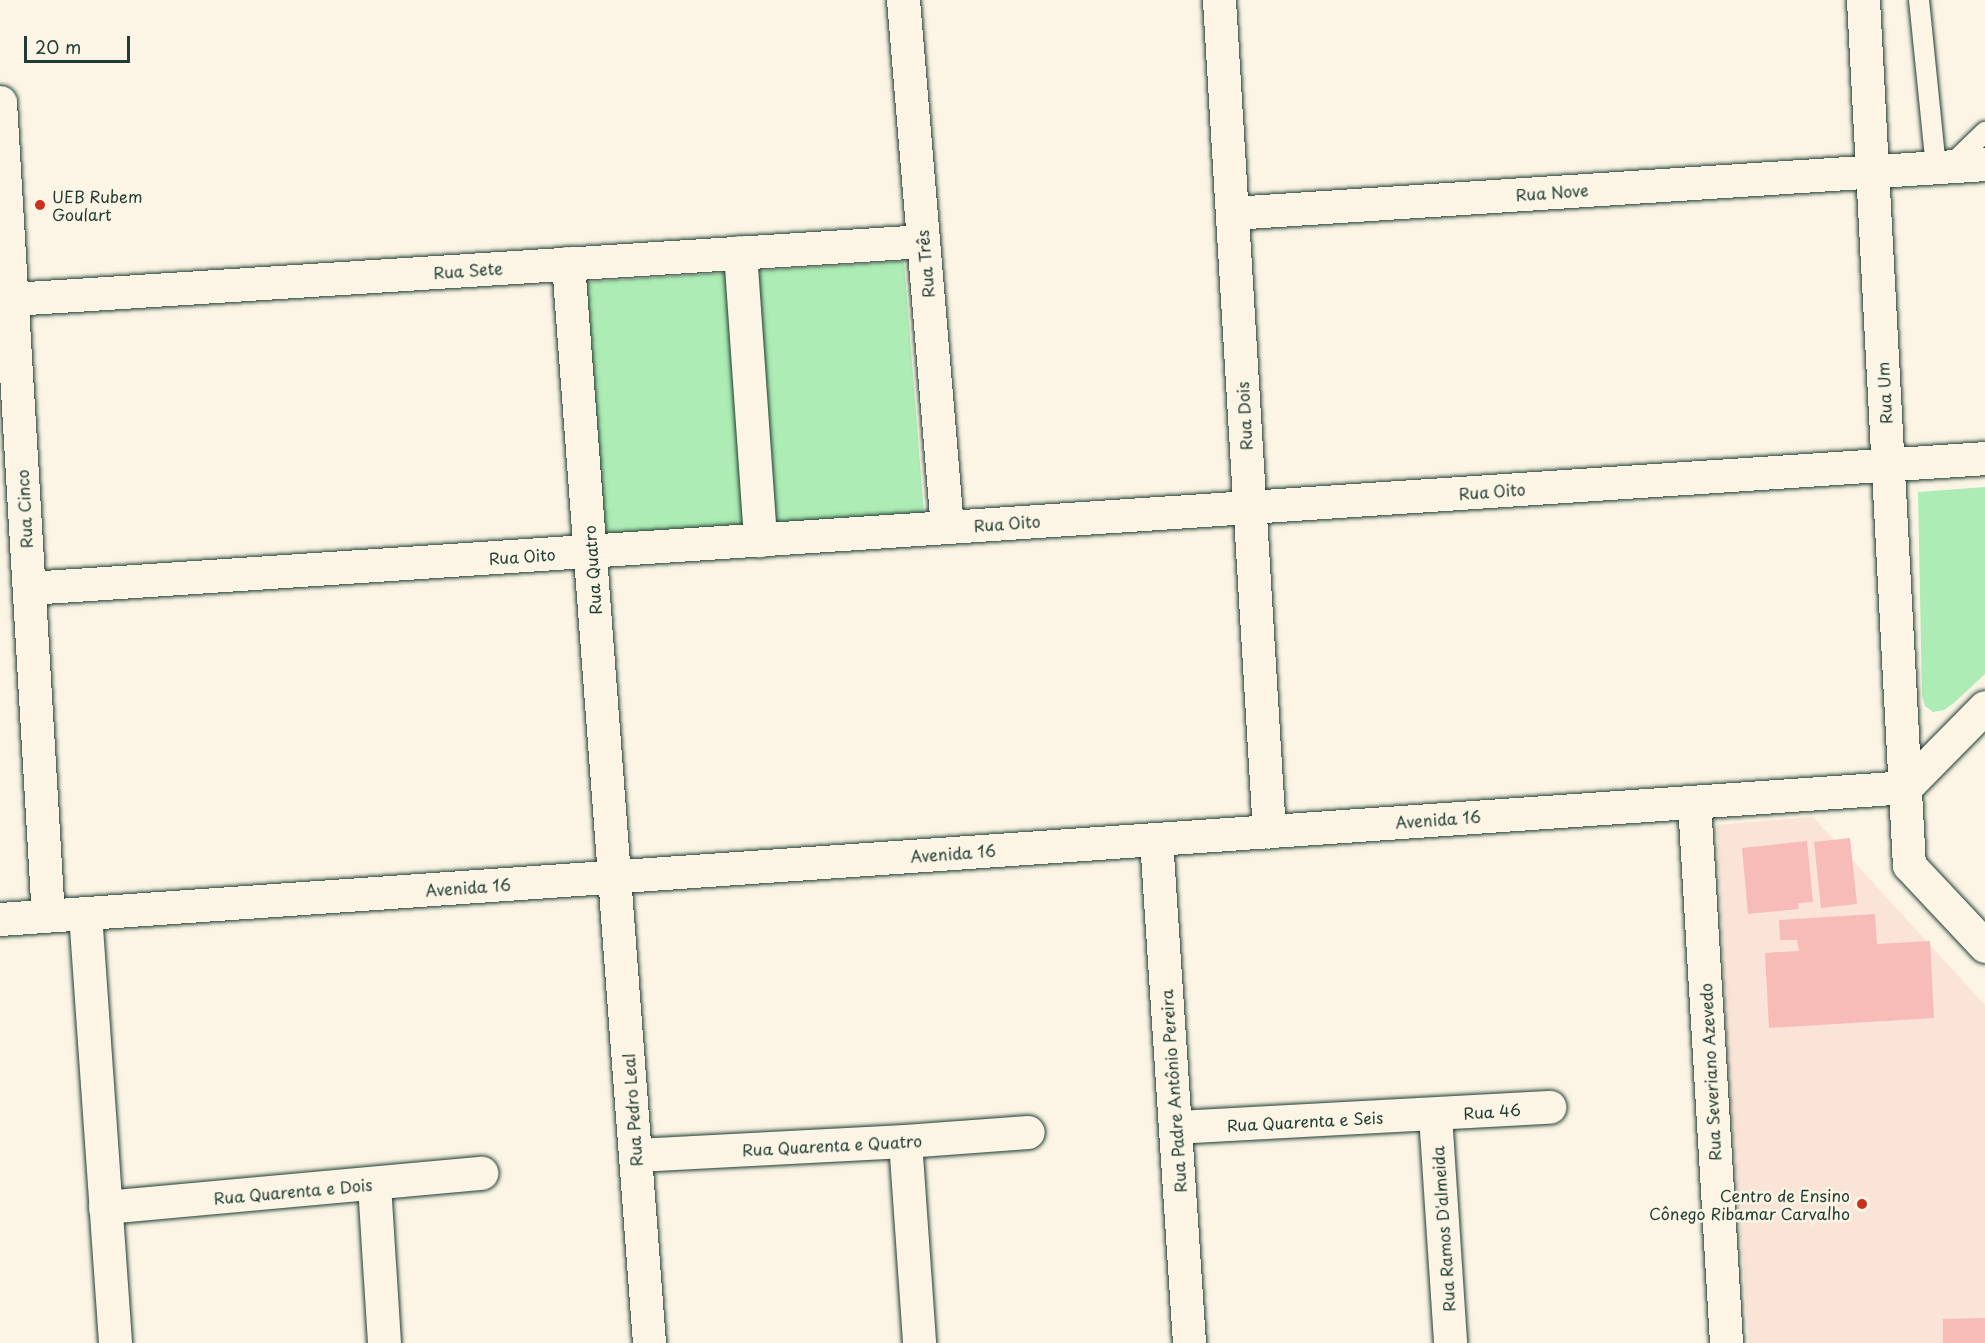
<!DOCTYPE html>
<meta charset="utf-8">
<style>
body{margin:0}
#map{position:relative;width:1985px;height:1343px;overflow:hidden;background:#fcf5e5;font-family:"Playpen Sans",sans-serif}
div>[style]{position:absolute}
[style*='--x']{left:calc(var(--x)*1px);top:calc(var(--y)*1px);width:calc(var(--w)*1px);rotate:calc(var(--a)*1deg)}
.built>*{inset:0;background:#fae4d8}
.green>*{inset:0;background:#adecb4}
.building>*{inset:0;background:#f7bbb8}
.roads{filter:drop-shadow(0 0 2px #1f3d34) drop-shadow(0 0 2px #1f3d34)}
.lane>*{height:20px;margin:-10px;padding:0 10px;transform-origin:10px;border-radius:10px;background:#fcf5e5}
.street>*{height:33px;margin:-16.5px;padding:0 16.5px;transform-origin:16.5px;border-radius:16.5px;background:#fcf5e5}
.secondary>*{height:33px;margin:-16.5px;padding:0 16.5px;transform-origin:16.5px;border-radius:16.5px;background:#fcf5e5}
.dots>*{width:16px;height:16px;translate:-50% -50%;box-sizing:border-box;border:3px solid #fcf5e5;border-radius:50%}
span{translate:-50% -50%;white-space:nowrap;text-align:center;line-height:1.15;-webkit-text-stroke:5px #fcf5e5;paint-order:stroke}
.street-label{font-size:16px;color:#1f3d34}
.poi-label{font-size:16px;color:#1f3d34}
.left{translate:0 -50%;text-align:left}
.right{translate:-100% -50%;text-align:right}
.scale{position:absolute;left:24px;top:36px;width:106px;height:27px;box-sizing:border-box;border:3px solid #1f3d34;border-top:0;padding-left:8px;font-size:18px;line-height:21px;white-space:nowrap;color:#1f3d34;-webkit-text-stroke:4px #fcf5e5;paint-order:stroke}
</style>
<div id="map">
<div class="built">
<div style="clip-path:polygon(1813px 817px,1985px 1005px,1985px 1343px,1749px 1343px,1728px 1064px,1717px 825px)"></div>
</div>
<div class="green">
<div style="clip-path:polygon(904px 261px,924px 514px,604px 536px,586px 282px)"></div>
<div style="clip-path:polygon(1985px 487px,1985px 674px,1954px 703px,1944px 710px,1933px 712px,1925px 706px,1922px 696px,1918px 492px)"></div>
</div>
<div class="building">
<div style="clip-path:polygon(1850px 838px,1857px 904px,1821px 908px,1814px 842px)"></div>
<div style="clip-path:polygon(1807px 841px,1813px 902px,1798px 903px,1799px 909px,1748px 914px,1742px 848px)"></div>
<div style="clip-path:polygon(1875px 914px,1877px 944px,1930px 941px,1934px 1018px,1769px 1028px,1765px 953px,1799px 951px,1797px 940px,1780px 940px,1779px 920px)"></div>
<div style="clip-path:polygon(1985px 1318px,1985px 1343px,1943px 1343px,1943px 1319px)"></div>
</div>
<div class="roads">
<div class="lane">
<div style="--x:1919;--y:0;--w:168;--a:84.2"></div>
<div style="--x:1950;--y:166;--w:49;--a:-44.2"></div>
</div>
<div class="street">
<div style="--x:903;--y:0;--w:529;--a:85.23"></div>
<div style="--x:1219;--y:0;--w:833;--a:86.56"></div>
<div style="--x:0;--y:102;--w:815;--a:86.63"></div>
<div style="--x:1232;--y:213;--w:755;--a:-3.72"></div>
<div style="--x:740;--y:252;--w:289;--a:86"></div>
<div style="--x:568;--y:263;--w:1083;--a:85.71"></div>
<div style="--x:12;--y:299;--w:913;--a:-3.64"></div>
<div style="--x:29;--y:588;--w:1960;--a:-3.8"></div>
<div style="--x:1906;--y:787;--w:112;--a:-45.4"></div>
<div style="--x:1694;--y:802;--w:542;--a:86.61"></div>
<div style="--x:1156;--y:839;--w:505;--a:86.25"></div>
<div style="--x:85;--y:913;--w:431;--a:86"></div>
<div style="--x:1435;--y:1115;--w:228;--a:86.2"></div>
<div style="--x:1176;--y:1127;--w:374;--a:-3.1"></div>
<div style="--x:905;--y:1141;--w:202;--a:86"></div>
<div style="--x:636;--y:1155;--w:269;--a:-3"></div>
<div style="--x:905;--y:1141;--w:123;--a:-4.2"></div>
<div style="--x:374;--y:1184;--w:159;--a:86.4"></div>
<div style="--x:105;--y:1207;--w:378;--a:-5.2"></div>
</div>
<div class="secondary">
<div style="--x:1863;--y:0;--w:866;--a:86.96"></div>
<div style="--x:1909;--y:865;--w:111;--a:46.8"></div>
<div style="--x:0;--y:919;--w:1911;--a:-3.96"></div>
</div>
</div>
<div class="dots">
<div style="left:40px;top:205px;background:#c8321e"></div>
<div style="left:1862px;top:1204px;background:#c8321e"></div>
</div>
<div class="street-label">
<span style="left:1552px;top:192px;rotate:-4deg">Rua Nove</span>
<span style="left:925px;top:264px;rotate:-95deg">Rua Três</span>
<span style="left:468px;top:270px;rotate:-4deg">Rua Sete</span>
<span style="left:1884px;top:393px;rotate:-93deg">Rua Um</span>
<span style="left:1244px;top:416px;rotate:-93deg">Rua Dois</span>
<span style="left:1492px;top:491px;rotate:-4deg">Rua Oito</span>
<span style="left:24px;top:509px;rotate:-93deg">Rua Cinco</span>
<span style="left:1007px;top:523px;rotate:-4deg">Rua Oito</span>
<span style="left:522px;top:556px;rotate:-4deg">Rua Oito</span>
<span style="left:592px;top:570px;rotate:-94deg">Rua Quatro</span>
<span style="left:1438px;top:819px;rotate:-4deg">Avenida 16</span>
<span style="left:953px;top:853px;rotate:-4deg">Avenida 16</span>
<span style="left:468px;top:887px;rotate:-4deg">Avenida 16</span>
<span style="left:1710px;top:1072px;rotate:-93deg">Rua Severiano Azevedo</span>
<span style="left:1173px;top:1091px;rotate:-94deg">Rua Padre Antônio Pereira</span>
<span style="left:632px;top:1110px;rotate:-94deg">Rua Pedro Leal</span>
<span style="left:1492px;top:1111px;rotate:-4deg">Rua 46</span>
<span style="left:1305px;top:1121px;rotate:-3deg">Rua Quarenta e Seis</span>
<span style="left:832px;top:1145px;rotate:-3deg">Rua Quarenta e Quatro</span>
<span style="left:293px;top:1191px;rotate:-5deg">Rua Quarenta e Dois</span>
<span style="left:1443px;top:1229px;rotate:-94deg">Rua Ramos D'almeida</span>
</div>
<div class="poi-label">
<span class="left" style="left:52px;top:205px">UEB Rubem<br>Goulart</span>
<span class="right" style="left:1850px;top:1204px">Centro de Ensino<br>Cônego Ribamar Carvalho</span>
</div>
<div class="scale">20 m</div>
</div>
